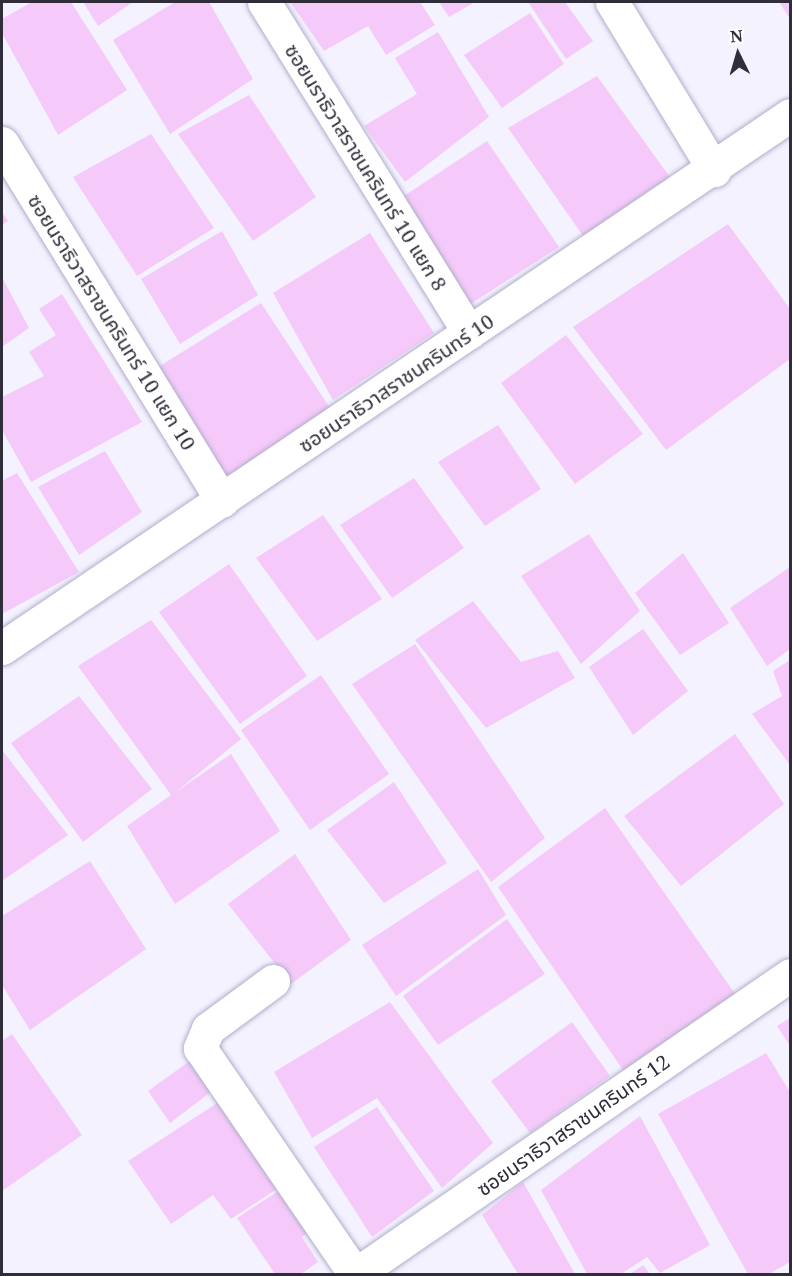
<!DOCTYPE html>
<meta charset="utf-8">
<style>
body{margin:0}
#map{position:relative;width:792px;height:1276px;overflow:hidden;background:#f3f2fe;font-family:"Noto Serif","Noto Sans Thai",serif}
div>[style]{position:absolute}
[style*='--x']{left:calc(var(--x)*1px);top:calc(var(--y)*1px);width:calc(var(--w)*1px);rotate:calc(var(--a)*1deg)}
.building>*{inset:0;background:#f5cafa}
.roads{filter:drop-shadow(0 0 2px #b1adcb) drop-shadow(0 0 2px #b1adcb)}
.street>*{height:33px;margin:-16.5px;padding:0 16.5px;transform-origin:16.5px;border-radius:16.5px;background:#fff}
span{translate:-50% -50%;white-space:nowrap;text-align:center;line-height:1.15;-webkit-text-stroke:4.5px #fff;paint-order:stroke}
.street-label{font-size:20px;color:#2e2d39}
.frame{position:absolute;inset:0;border:3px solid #2e2d39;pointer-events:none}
.north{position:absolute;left:708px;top:24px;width:60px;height:60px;-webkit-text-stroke:4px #fff;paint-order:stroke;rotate:355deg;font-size:16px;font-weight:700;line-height:24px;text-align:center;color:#2e2d39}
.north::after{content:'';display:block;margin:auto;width:21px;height:27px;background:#2e2d39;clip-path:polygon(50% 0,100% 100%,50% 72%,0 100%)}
</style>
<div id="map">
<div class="building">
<div style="clip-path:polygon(32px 2px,71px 2px,127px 90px,58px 135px,2px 33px,2px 19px)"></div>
<div style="clip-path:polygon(83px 2px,133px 2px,98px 26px)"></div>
<div style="clip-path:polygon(175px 2px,209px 2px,253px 79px,170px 134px,113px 40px)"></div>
<div style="clip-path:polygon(290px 2px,420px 2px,435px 25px,386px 55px,368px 26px,324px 51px)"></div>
<div style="clip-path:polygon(439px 2px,475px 2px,449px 17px)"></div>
<div style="clip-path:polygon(528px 2px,565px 2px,593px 41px,566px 59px)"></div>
<div style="clip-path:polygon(779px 2px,790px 2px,790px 19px)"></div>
<div style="clip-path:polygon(530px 13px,564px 64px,502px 108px,464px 55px)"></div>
<div style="clip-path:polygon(438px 32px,489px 117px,405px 182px,364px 126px,417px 94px,395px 58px)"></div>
<div style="clip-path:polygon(597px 76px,672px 180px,583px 236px,508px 128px)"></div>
<div style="clip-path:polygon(249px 95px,316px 197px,253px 241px,178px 134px)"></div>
<div style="clip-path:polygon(151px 134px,214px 228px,137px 276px,73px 177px)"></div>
<div style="clip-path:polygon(487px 141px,559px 247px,469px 305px,401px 198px)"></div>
<div style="clip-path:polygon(2px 212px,8px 221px,2px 225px)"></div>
<div style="clip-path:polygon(728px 224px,790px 309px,790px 359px,666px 450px,573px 327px)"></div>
<div style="clip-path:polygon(222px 231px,258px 295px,180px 344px,141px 279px)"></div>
<div style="clip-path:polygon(370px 233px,434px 333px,333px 400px,273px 293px)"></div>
<div style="clip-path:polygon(2px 277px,29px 328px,2px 347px)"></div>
<div style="clip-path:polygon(62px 294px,142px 422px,31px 482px,2px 430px,2px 397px,44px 376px,29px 352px,56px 335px,39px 309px)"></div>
<div style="clip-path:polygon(261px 303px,330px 408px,224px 479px,155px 369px)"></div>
<div style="clip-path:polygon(566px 335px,643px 434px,575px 484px,501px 383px)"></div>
<div style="clip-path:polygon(498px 425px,541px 489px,485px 526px,438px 462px)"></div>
<div style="clip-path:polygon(105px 451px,142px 512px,79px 555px,38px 487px)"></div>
<div style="clip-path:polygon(17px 473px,79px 572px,2px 614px,2px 481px)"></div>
<div style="clip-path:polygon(414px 478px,464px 548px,392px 598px,340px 525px)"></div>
<div style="clip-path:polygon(323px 515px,382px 599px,317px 641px,256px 558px)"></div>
<div style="clip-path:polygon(589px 534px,640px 611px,581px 664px,521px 576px)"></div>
<div style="clip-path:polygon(683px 553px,729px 623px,680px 655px,635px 593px)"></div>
<div style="clip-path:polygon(229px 564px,307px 676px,240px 724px,159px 612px)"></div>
<div style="clip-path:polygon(790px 567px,790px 649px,767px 666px,730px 608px)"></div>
<div style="clip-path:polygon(473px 601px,521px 662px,558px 651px,575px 678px,486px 728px,415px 640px)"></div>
<div style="clip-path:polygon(151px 620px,241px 739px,177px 791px,231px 754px,280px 831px,175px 904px,127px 826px,171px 795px,78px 666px)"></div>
<div style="clip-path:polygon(643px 629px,688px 691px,633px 735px,589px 667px)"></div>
<div style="clip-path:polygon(415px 644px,545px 838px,491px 882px,352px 684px)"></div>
<div style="clip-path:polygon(790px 660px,790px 765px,752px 714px,782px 696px,773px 671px)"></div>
<div style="clip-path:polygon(321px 675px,389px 774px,310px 830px,241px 730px)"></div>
<div style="clip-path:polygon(79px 696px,152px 789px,83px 842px,11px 743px)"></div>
<div style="clip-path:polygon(735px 734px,784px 804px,681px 886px,624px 816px)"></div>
<div style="clip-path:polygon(2px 750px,68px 835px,2px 881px)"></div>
<div style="clip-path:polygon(394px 782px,447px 863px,384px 903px,327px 830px)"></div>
<div style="clip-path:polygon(605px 808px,738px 998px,627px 1076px,498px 887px)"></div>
<div style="clip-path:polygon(295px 854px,351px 940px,291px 984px,228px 904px)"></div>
<div style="clip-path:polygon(90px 861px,146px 949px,30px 1030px,2px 985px,2px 916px)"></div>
<div style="clip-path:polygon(478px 869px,506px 915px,396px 996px,362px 945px)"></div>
<div style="clip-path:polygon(507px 919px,545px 974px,438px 1045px,403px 996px)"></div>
<div style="clip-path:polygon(390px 1002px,493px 1143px,442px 1188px,377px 1098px,312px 1138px,274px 1072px)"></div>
<div style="clip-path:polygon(790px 1018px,790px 1046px,777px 1026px)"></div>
<div style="clip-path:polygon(572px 1022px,610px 1076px,530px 1133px,491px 1081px)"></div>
<div style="clip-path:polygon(12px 1034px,82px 1135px,2px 1191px,2px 1041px)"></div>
<div style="clip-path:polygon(766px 1053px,790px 1092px,790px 1262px,769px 1274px,748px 1274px,658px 1114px)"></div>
<div style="clip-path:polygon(198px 1055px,220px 1085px,170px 1123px,148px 1091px)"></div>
<div style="clip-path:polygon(225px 1098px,283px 1185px,231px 1219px,213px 1195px,171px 1224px,128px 1161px)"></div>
<div style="clip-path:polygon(377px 1107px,434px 1191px,372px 1237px,314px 1147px)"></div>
<div style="clip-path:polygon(640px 1116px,710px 1245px,660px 1273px,647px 1257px,621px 1274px,587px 1274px,541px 1190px)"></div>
<div style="clip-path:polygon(523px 1182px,575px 1274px,518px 1274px,482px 1215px)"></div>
<div style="clip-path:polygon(289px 1184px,317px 1225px,302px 1237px,318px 1262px,301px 1274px,275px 1274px,237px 1218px)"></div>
<div style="clip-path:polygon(643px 1265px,650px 1274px,630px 1274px)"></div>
</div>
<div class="roads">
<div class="street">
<div style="--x:264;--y:2;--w:389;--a:58.2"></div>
<div style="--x:612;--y:2;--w:197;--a:58.7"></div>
<div style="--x:2;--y:143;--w:420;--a:58.4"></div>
<div style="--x:2;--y:648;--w:951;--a:-34.07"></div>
<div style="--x:273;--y:981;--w:81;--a:143.6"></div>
<div style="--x:208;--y:1029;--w:21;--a:113"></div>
<div style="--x:200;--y:1048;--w:274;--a:55.6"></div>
<div style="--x:356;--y:1274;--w:527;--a:-34.56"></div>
</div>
</div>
<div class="street-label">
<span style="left:366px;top:167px;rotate:58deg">ซอยนราธิวาสราชนครินทร์ 10 แยก 8</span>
<span style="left:112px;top:322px;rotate:58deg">ซอยนราธิวาสราชนครินทร์ 10 แยก 10</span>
<span style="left:396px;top:383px;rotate:-34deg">ซอยนราธิวาสราชนครินทร์ 10</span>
<span style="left:573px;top:1125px;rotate:-35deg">ซอยนราธิวาสราชนครินทร์ 12</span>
</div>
<div class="frame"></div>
<div class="north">N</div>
</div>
